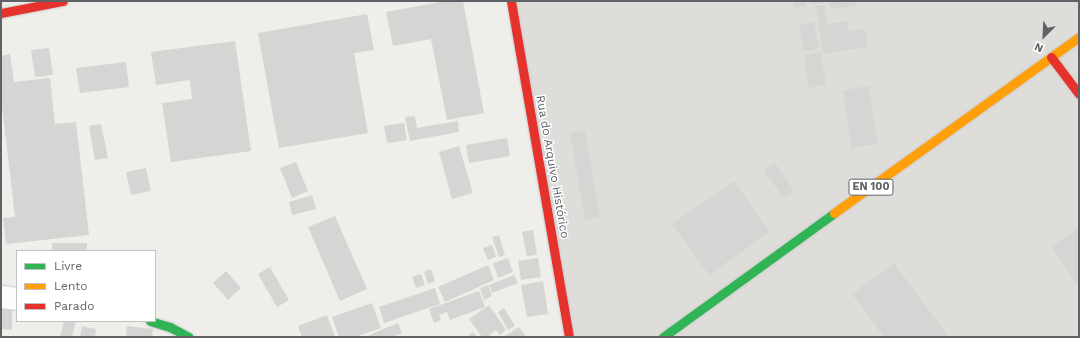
<!DOCTYPE html>
<meta charset="utf-8">
<style>
body{margin:0}
#map{position:relative;width:1080px;height:338px;overflow:hidden;background:#efeeea;font-family:"Work Sans",sans-serif}
div>[style]{position:absolute}
[style*='--x']{left:calc(var(--x)*1px);top:calc(var(--y)*1px);width:calc(var(--w)*1px);rotate:calc(var(--a)*1deg)}
.industrial>*{inset:0;background:#dfddda}
.building>*{inset:0;background:#d6d5d3}
.roads{filter:drop-shadow(0 0 1px #cbcccc) drop-shadow(0 0 1px #cbcccc)}
.street>*{height:22px;margin:-11px;padding:0 11px;transform-origin:11px;border-radius:11px;background:#fdfcfc}
.fast>*{height:9px;margin:-4.5px;padding:0 4.5px;transform-origin:4.5px;border-radius:4.5px;background:#30b455}
.slow>*{height:9px;margin:-4.5px;padding:0 4.5px;transform-origin:4.5px;border-radius:4.5px;background:#ff9f0a}
.jam>*{height:9px;margin:-4.5px;padding:0 4.5px;transform-origin:4.5px;border-radius:4.5px;background:#e5322d}
span{translate:-50% -50%;white-space:nowrap;text-align:center;line-height:1.15;-webkit-text-stroke:3px #fff;paint-order:stroke}
.shield-label span{padding:1px 3px;background:#fff;border:1px solid;border-radius:3px;-webkit-text-stroke-width:0}
.shield-label{font-size:11px;color:#5f6368;font-weight:700}
.street-label{font-size:12px;color:#5f6368}
.frame{position:absolute;inset:0;border:2px solid #5f6368;pointer-events:none}
.legend{position:absolute;left:16px;top:250px;width:140px;height:72px;box-sizing:border-box;background:#fff;border:1px solid #bfc1c3;margin:0;padding:5px 7px;list-style:none;font-size:12px;color:#5f6368}
.legend li{display:flex;align-items:center;gap:8px;height:20px}
.legend b{width:20px;border:1px solid #bfc1c3}
.north{position:absolute;left:1024px;top:16px;width:40px;height:40px;-webkit-text-stroke:3px #fff;paint-order:stroke;rotate:204deg;font-size:11px;font-weight:700;line-height:16px;text-align:center;color:#5f6368}
.north::after{content:'';display:block;margin:auto;width:14px;height:18px;background:#5f6368;clip-path:polygon(50% 0,100% 100%,50% 72%,0 100%)}
</style>
<div id="map">
<div class="industrial">
<div style="clip-path:polygon(511px 1px,1079px 1px,1079px 337px,569px 337px)"></div>
</div>
<div class="building">
<div style="clip-path:polygon(446px 1px,463px 1px,484px 113px,447px 120px,431px 39px,393px 46px,386px 12px)"></div>
<div style="clip-path:polygon(793px 1px,805px 1px,806px 6px,794px 8px)"></div>
<div style="clip-path:polygon(812px 1px,828px 1px,828px 2px,812px 4px)"></div>
<div style="clip-path:polygon(829px 1px,855px 1px,856px 6px,830px 9px)"></div>
<div style="clip-path:polygon(825px 5px,827px 24px,847px 21px,849px 31px,865px 29px,868px 47px,823px 54px,816px 6px)"></div>
<div style="clip-path:polygon(367px 14px,374px 50px,354px 53px,368px 133px,279px 148px,258px 33px)"></div>
<div style="clip-path:polygon(814px 22px,819px 48px,804px 52px,799px 25px)"></div>
<div style="clip-path:polygon(235px 41px,251px 151px,171px 162px,162px 103px,192px 99px,190px 80px,156px 85px,151px 52px)"></div>
<div style="clip-path:polygon(49px 48px,53px 75px,35px 77px,31px 50px)"></div>
<div style="clip-path:polygon(821px 52px,826px 85px,808px 88px,804px 55px)"></div>
<div style="clip-path:polygon(10px 54px,14px 82px,50px 78px,55px 124px,76px 122px,89px 235px,6px 244px,3px 218px,15px 217px,1px 98px,1px 56px)"></div>
<div style="clip-path:polygon(126px 62px,129px 87px,80px 93px,76px 68px)"></div>
<div style="clip-path:polygon(869px 86px,878px 144px,851px 148px,843px 90px)"></div>
<div style="clip-path:polygon(415px 116px,417px 128px,458px 121px,459px 132px,410px 141px,405px 117px)"></div>
<div style="clip-path:polygon(404px 123px,407px 140px,387px 143px,384px 126px)"></div>
<div style="clip-path:polygon(101px 124px,108px 158px,95px 160px,89px 126px)"></div>
<div style="clip-path:polygon(585px 131px,600px 217px,585px 220px,570px 133px)"></div>
<div style="clip-path:polygon(507px 138px,510px 156px,469px 163px,466px 145px)"></div>
<div style="clip-path:polygon(459px 146px,473px 193px,452px 199px,439px 152px)"></div>
<div style="clip-path:polygon(296px 162px,308px 191px,292px 198px,280px 168px)"></div>
<div style="clip-path:polygon(775px 163px,794px 191px,783px 198px,764px 170px)"></div>
<div style="clip-path:polygon(146px 168px,151px 191px,131px 195px,126px 172px)"></div>
<div style="clip-path:polygon(734px 181px,770px 232px,709px 275px,672px 224px)"></div>
<div style="clip-path:polygon(312px 195px,316px 209px,292px 215px,289px 202px)"></div>
<div style="clip-path:polygon(335px 216px,367px 289px,340px 301px,308px 227px)"></div>
<div style="clip-path:polygon(1079px 228px,1079px 282px,1077px 284px,1051px 247px)"></div>
<div style="clip-path:polygon(533px 230px,537px 255px,527px 256px,522px 232px)"></div>
<div style="clip-path:polygon(499px 235px,505px 255px,499px 257px,492px 237px)"></div>
<div style="clip-path:polygon(52px 243px,87px 243px,87px 251px,52px 251px)"></div>
<div style="clip-path:polygon(492px 245px,496px 257px,488px 260px,483px 248px)"></div>
<div style="clip-path:polygon(508px 258px,513px 272px,498px 278px,493px 263px)"></div>
<div style="clip-path:polygon(538px 258px,541px 277px,521px 280px,518px 261px)"></div>
<div style="clip-path:polygon(894px 263px,948px 336px,946px 337px,884px 337px,852px 294px)"></div>
<div style="clip-path:polygon(488px 265px,494px 280px,445px 302px,438px 287px)"></div>
<div style="clip-path:polygon(270px 267px,289px 300px,277px 307px,258px 274px)"></div>
<div style="clip-path:polygon(431px 269px,435px 281px,428px 284px,424px 272px)"></div>
<div style="clip-path:polygon(226px 271px,241px 288px,228px 300px,213px 283px)"></div>
<div style="clip-path:polygon(421px 274px,425px 285px,416px 288px,412px 277px)"></div>
<div style="clip-path:polygon(514px 275px,518px 283px,492px 293px,489px 285px)"></div>
<div style="clip-path:polygon(543px 281px,548px 314px,527px 317px,521px 285px)"></div>
<div style="clip-path:polygon(488px 285px,492px 296px,484px 300px,480px 288px)"></div>
<div style="clip-path:polygon(435px 288px,440px 304px,384px 323px,379px 307px)"></div>
<div style="clip-path:polygon(479px 291px,485px 307px,450px 320px,447px 312px,439px 315px,441px 320px,434px 323px,429px 309px)"></div>
<div style="clip-path:polygon(372px 303px,381px 328px,355px 337px,339px 337px,332px 317px)"></div>
<div style="clip-path:polygon(489px 305px,506px 330px,500px 335px,496px 330px,489px 335px,491px 337px,482px 337px,469px 319px)"></div>
<div style="clip-path:polygon(504px 308px,515px 326px,508px 330px,498px 312px)"></div>
<div style="clip-path:polygon(1px 309px,12px 310px,12px 330px,1px 329px)"></div>
<div style="clip-path:polygon(327px 315px,335px 337px,302px 337px,298px 326px)"></div>
<div style="clip-path:polygon(64px 321px,76px 321px,72px 337px,60px 337px)"></div>
<div style="clip-path:polygon(398px 323px,402px 333px,392px 337px,370px 337px,369px 335px)"></div>
<div style="clip-path:polygon(82px 326px,96px 329px,95px 337px,80px 337px)"></div>
<div style="clip-path:polygon(127px 326px,153px 329px,152px 337px,126px 337px)"></div>
<div style="clip-path:polygon(519px 327px,526px 337px,503px 337px)"></div>
<div style="clip-path:polygon(473px 332px,477px 337px,466px 337px)"></div>
</div>
<div class="roads">
<div class="street">
<div style="--x:1;--y:297;--w:16;--a:7"></div>
</div>
<div class="fast">
<div style="--x:150;--y:321;--w:21;--a:17"></div>
<div style="--x:170;--y:327;--w:21;--a:28"></div>
<div style="--x:663;--y:337;--w:211;--a:-35.9"></div>
</div>
<div class="slow">
<div style="--x:834;--y:213;--w:302;--a:-35.7"></div>
</div>
<div class="jam">
<div style="--x:511;--y:1;--w:341;--a:80.2"></div>
<div style="--x:1;--y:13;--w:63;--a:-11"></div>
<div style="--x:1051;--y:57;--w:46;--a:52.9"></div>
</div>
</div>
<div class="shield-label">
<span style="left:871px;top:187px">EN 100</span>
</div>
<div class="street-label">
<span style="left:552px;top:167px;rotate:80deg">Rua do Arquivo Histórico</span>
</div>
<div class="frame"></div>
<ul class="legend">
<li><b style="height:5px;background:#30b455"></b>Livre</li>
<li><b style="height:5px;background:#ff9f0a"></b>Lento</li>
<li><b style="height:5px;background:#e5322d"></b>Parado</li>
</ul>
<div class="north">N</div>
</div>
